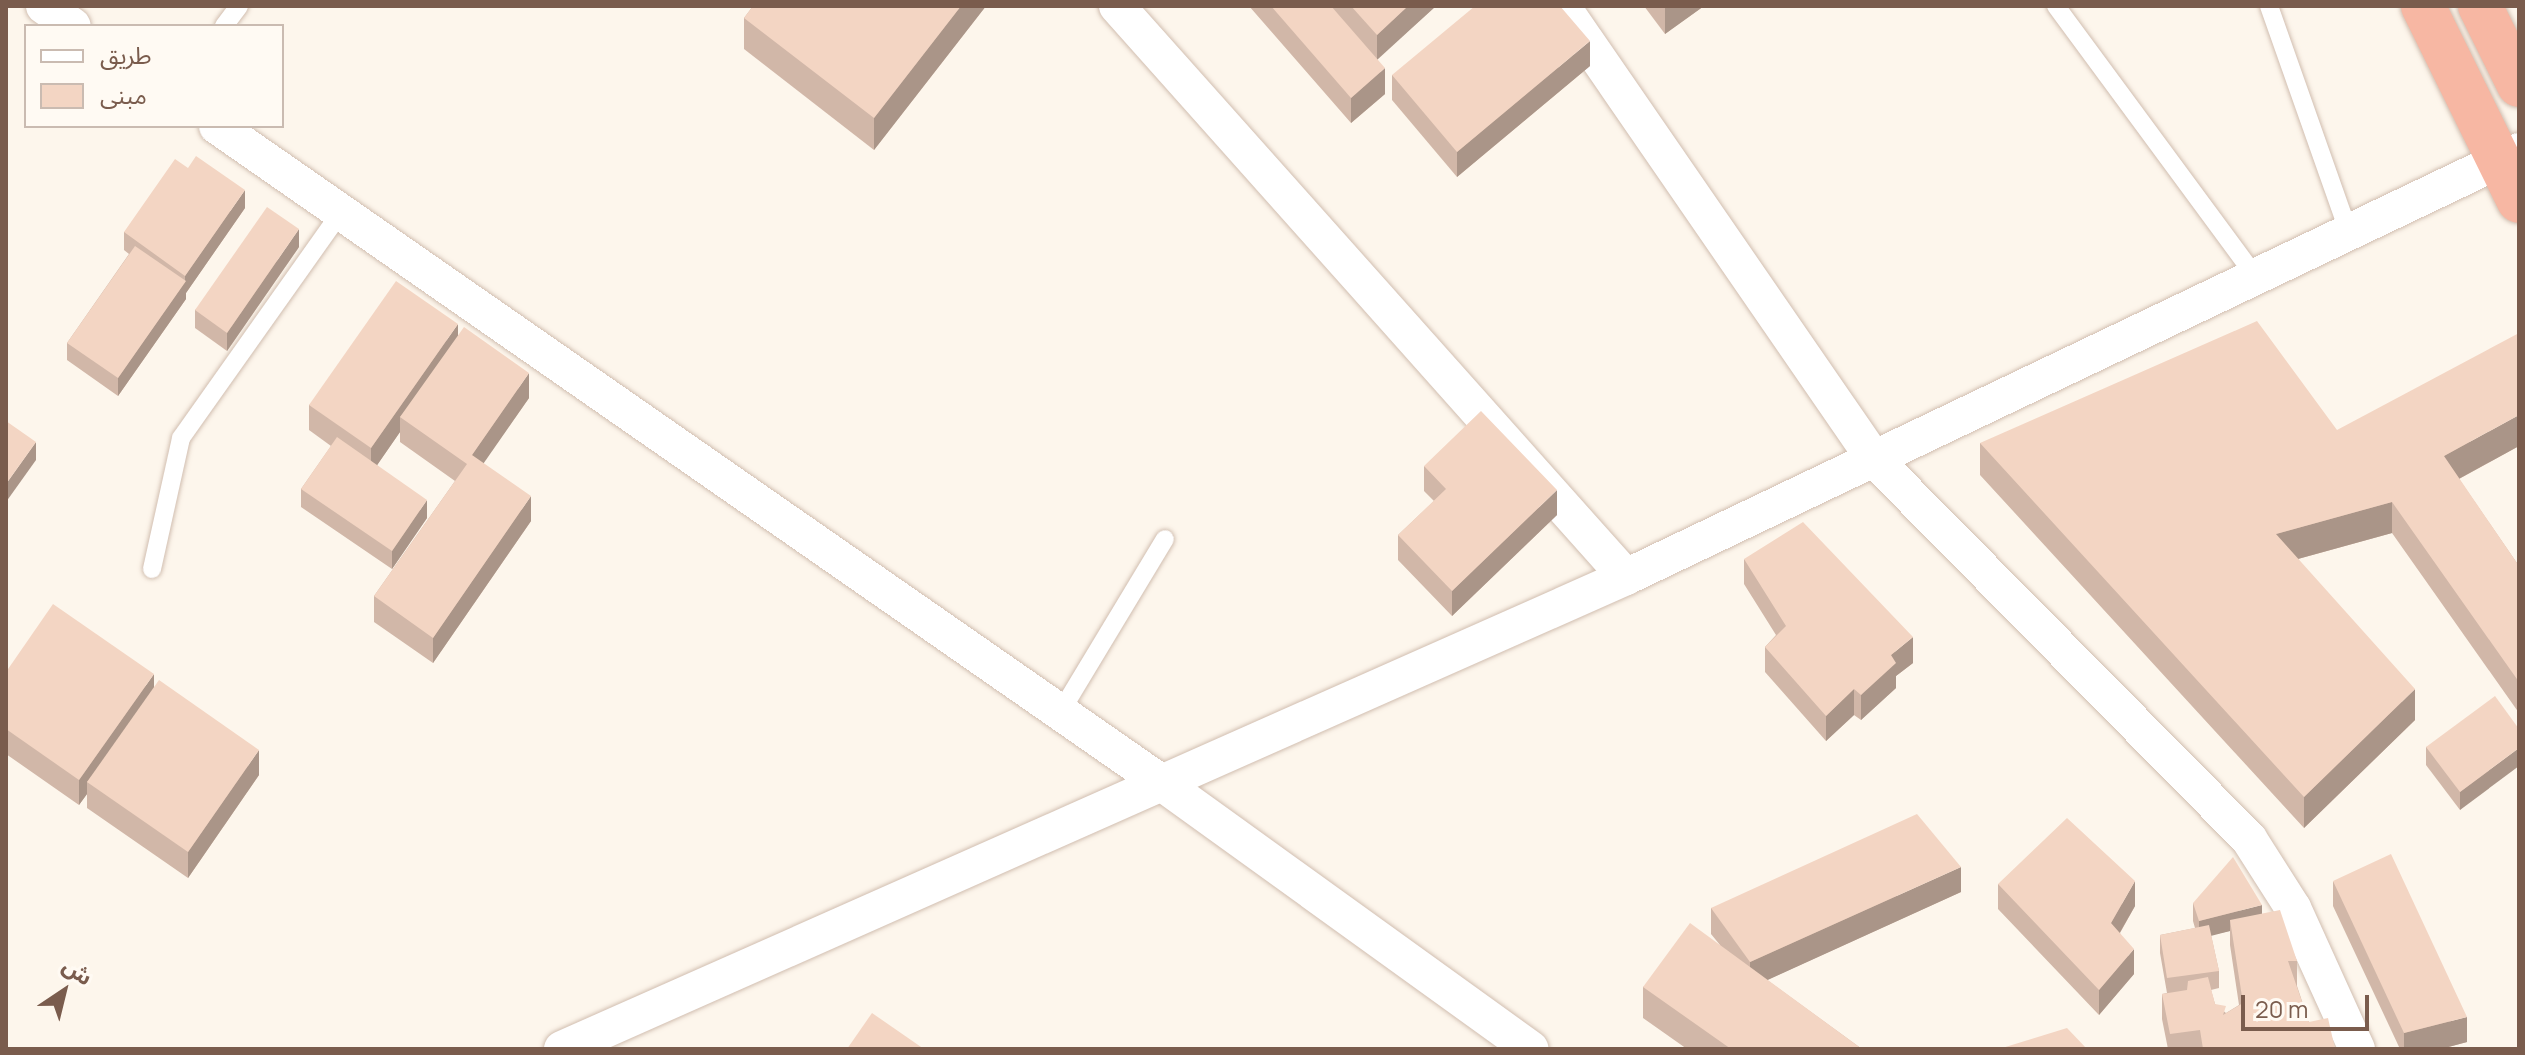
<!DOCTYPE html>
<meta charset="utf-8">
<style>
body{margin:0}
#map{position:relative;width:2525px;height:1055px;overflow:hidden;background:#fdf6ec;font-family:Manrope,"Noto Sans Arabic",sans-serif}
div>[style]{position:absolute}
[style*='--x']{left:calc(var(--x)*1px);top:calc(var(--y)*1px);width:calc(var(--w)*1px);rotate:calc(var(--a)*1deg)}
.roads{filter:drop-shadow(0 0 2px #d1beb0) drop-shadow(0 0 2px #d1beb0)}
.lane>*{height:18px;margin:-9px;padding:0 9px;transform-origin:9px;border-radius:9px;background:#fff}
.street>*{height:36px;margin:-18px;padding:0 18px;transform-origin:18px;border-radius:18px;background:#fff}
.highway>*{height:44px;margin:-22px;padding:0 22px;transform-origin:22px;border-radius:22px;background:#f7b7a3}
.wall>*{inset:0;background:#d1b7a8}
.shaded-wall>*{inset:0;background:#aa9588}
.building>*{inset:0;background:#f3d5c3}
span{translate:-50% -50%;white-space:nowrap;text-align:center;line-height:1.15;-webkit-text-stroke:6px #fffaf3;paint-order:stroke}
.frame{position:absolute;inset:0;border:8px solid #7a5c4d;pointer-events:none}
.legend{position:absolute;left:24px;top:24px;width:260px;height:104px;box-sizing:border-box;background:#fffaf3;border:2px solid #cabbb1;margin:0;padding:10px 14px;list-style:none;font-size:24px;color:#7a5c4d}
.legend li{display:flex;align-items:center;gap:16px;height:40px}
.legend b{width:40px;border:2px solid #cabbb1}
.north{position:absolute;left:24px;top:951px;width:80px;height:80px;-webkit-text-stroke:6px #fffaf3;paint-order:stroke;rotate:35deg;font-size:22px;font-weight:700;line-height:32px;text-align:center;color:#7a5c4d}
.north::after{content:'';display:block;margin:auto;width:28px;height:36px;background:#7a5c4d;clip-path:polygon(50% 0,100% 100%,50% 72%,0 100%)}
.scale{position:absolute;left:2241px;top:995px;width:128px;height:36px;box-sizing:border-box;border:4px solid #7a5c4d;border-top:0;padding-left:10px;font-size:24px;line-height:28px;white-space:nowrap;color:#7a5c4d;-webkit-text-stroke:6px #fffaf3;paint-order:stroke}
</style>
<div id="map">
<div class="roads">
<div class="lane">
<div style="--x:2056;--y:6;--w:337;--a:53.6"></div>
<div style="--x:2269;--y:6;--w:241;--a:70.6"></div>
<div style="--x:224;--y:26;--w:25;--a:-53"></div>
<div style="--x:152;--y:569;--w:134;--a:-77.5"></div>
<div style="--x:181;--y:438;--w:277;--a:-54.7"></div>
<div style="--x:1060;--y:713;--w:203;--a:-58.9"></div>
</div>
<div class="street">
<div style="--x:44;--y:6;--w:35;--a:35"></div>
<div style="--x:1117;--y:6;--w:765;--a:48.29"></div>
<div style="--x:1562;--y:6;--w:550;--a:55.44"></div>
<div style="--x:1874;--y:459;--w:534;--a:45.38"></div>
<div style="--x:2249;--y:839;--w:82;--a:57.5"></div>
<div style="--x:2293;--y:908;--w:155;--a:65.6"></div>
<div style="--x:217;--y:126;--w:1147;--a:34.81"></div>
<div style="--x:1159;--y:781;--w:458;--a:35.8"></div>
<div style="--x:562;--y:1049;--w:1164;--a:-23.92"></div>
<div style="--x:1626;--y:577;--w:989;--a:-25.5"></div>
</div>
<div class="highway">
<div style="--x:2423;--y:6;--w:217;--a:63.8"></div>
<div style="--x:2480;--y:6;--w:88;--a:63.7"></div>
</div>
</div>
<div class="wall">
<div style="clip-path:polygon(753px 6px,986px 6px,874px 150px,744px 49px,744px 18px)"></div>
<div style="clip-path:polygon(1249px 6px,1436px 6px,1377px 59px,1385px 94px,1351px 123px)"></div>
<div style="clip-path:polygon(1644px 6px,1704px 6px,1665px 34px)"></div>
<div style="clip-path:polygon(1590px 66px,1457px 177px,1392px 100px,1392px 75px)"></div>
<div style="clip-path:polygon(245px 208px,186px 293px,186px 299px,118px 396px,67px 360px,67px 343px,129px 254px,124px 250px,124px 232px)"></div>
<div style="clip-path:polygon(299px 247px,227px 351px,195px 328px,195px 310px)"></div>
<div style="clip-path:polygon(458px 335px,529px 398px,483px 463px,531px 521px,433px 663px,374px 622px,374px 596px,455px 481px,400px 442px,400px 432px,377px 465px,427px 518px,392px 569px,301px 507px,301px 489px,331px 446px,309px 430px,309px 405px)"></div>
<div style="clip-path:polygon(2337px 430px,2519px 446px,2459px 479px,2519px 566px,2519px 713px,2392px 533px,2298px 559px,2415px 720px,2304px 828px,1980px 475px,1980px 443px)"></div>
<div style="clip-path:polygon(1424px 466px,1557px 515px,1452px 616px,1398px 560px,1398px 535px,1434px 501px,1424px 491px)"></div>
<div style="clip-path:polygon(1744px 559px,1913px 663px,1896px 676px,1896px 688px,1861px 720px,1854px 715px,1826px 741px,1765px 672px,1765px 647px,1776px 635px,1744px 584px)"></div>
<div style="clip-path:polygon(6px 672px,154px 687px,259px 775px,188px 878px,87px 808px,87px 794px,79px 805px,6px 754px)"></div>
<div style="clip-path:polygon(2519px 729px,2460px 810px,2426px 765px,2426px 747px)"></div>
<div style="clip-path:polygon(2333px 881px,2467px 1042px,2441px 1049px,2400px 1049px,2333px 906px)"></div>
<div style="clip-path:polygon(1998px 884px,2135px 906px,2120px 933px,2134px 974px,2099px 1015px,1998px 909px)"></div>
<div style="clip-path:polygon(1961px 892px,1767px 980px,1862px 1049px,1687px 1049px,1643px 1018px,1643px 987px,1720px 945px,1711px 934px,1711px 908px)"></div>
<div style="clip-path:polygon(evenodd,2193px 903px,2262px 914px,2297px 961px,2297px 986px,2309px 1022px,2335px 1049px,2168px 1049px,2162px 1019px,2162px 994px,2167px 993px,2160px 953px,2160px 935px,2195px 928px,2193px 921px,2193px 903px,2230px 931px,2230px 945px,2239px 1005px,2226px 1013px,2215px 1004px,2211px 990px,2219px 988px,2219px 971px,2211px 935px,2230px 931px)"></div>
</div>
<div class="shaded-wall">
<div style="clip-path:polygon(961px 6px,986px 6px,874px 150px,874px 118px)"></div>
<div style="clip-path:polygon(1408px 6px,1436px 6px,1377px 60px,1377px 35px)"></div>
<div style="clip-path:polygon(1665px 6px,1704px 6px,1665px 34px)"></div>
<div style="clip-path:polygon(1590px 41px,1590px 66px,1457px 177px,1457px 152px)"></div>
<div style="clip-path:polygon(1385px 68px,1385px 94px,1351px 123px,1351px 98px)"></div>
<div style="clip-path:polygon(245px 190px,245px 208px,186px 293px,186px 299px,118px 396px,118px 378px,185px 282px,185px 276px)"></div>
<div style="clip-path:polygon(299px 229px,299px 247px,227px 351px,227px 333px)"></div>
<div style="clip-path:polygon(458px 324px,458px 350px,400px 417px,400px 432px,371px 474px,371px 448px)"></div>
<div style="clip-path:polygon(529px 373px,529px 398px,472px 480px,472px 455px)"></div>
<div style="clip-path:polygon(2519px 415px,2519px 446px,2444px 487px,2444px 456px)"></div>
<div style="clip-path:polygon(36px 442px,36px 460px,6px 502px,6px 484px)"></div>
<div style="clip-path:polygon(1557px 490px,1557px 515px,1452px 616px,1452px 591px)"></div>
<div style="clip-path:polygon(531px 496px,531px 521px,433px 663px,433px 638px)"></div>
<div style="clip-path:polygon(427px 500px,427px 518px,392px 569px,392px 551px)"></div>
<div style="clip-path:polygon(2392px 502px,2392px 533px,2276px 565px,2276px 534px)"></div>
<div style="clip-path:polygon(1913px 637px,1913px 663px,1896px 676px,1896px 688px,1861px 720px,1861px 695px,1891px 655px)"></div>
<div style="clip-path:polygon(154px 674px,154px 699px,87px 782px,87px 794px,79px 805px,79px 780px)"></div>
<div style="clip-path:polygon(1854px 689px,1854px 715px,1826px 741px,1826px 716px)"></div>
<div style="clip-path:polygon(2415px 689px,2415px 720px,2304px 828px,2304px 797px)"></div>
<div style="clip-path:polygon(2519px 748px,2519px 766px,2460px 810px,2460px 792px)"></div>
<div style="clip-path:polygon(259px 750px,259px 775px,188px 878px,188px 852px)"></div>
<div style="clip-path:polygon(1961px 867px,1961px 892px,1750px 988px,1750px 962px)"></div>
<div style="clip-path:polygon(2135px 881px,2135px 906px,2111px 948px,2111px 923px)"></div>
<div style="clip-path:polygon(2262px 905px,2262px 922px,2230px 920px,2230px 931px,2199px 939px,2199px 921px)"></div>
<div style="clip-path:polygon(2134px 949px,2134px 974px,2099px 1015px,2099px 990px)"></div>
<div style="clip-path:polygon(2467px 1017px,2467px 1042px,2441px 1049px,2404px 1049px,2404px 1033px)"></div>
</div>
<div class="building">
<div style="clip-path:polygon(753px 6px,961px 6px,874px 118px,744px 18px)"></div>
<div style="clip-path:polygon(1271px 6px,1331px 6px,1385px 68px,1351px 98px)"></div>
<div style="clip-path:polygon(1351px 6px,1408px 6px,1377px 35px)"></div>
<div style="clip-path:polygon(1475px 6px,1560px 6px,1590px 41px,1457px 152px,1392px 75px)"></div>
<div style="clip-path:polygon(196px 156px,245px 190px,185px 276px,124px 232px,175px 159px,188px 168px)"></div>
<div style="clip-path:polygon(267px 207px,299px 229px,227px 333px,195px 310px)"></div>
<div style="clip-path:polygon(135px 246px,186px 281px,118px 378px,67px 343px)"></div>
<div style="clip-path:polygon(396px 281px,458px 324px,371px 448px,309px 405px)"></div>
<div style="clip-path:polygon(2257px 321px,2337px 430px,2519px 333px,2519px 415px,2444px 456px,2519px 566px,2519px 682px,2392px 502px,2276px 534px,2415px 689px,2304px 797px,1980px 443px)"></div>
<div style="clip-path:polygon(464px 327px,529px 373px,472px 455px,531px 496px,433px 638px,374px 596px,467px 464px,400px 417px)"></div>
<div style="clip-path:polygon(1481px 411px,1557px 490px,1452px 591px,1398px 535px,1446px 489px,1424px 466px)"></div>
<div style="clip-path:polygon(6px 421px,36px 442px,6px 484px)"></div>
<div style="clip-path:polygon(337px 437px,427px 500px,392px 551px,301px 489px)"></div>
<div style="clip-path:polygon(1803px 522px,1913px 637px,1891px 655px,1896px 663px,1861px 695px,1854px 689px,1826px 716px,1765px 647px,1786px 626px,1744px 559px)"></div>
<div style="clip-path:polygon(53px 604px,154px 674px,79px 780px,6px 729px,6px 672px)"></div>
<div style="clip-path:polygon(159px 680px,259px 750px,188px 852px,87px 782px)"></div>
<div style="clip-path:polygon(2495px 696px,2519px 729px,2519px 748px,2460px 792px,2426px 747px)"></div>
<div style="clip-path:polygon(1917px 814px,1961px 867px,1750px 962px,1711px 908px)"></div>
<div style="clip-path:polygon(2067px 818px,2135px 881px,2111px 923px,2134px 949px,2099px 990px,1998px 884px)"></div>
<div style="clip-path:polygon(2391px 854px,2467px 1017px,2404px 1033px,2333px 881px)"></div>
<div style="clip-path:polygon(2233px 857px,2262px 905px,2199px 921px,2193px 903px)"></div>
<div style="clip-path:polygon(2280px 910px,2297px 961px,2288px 961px,2309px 1022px,2328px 1018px,2335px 1049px,2203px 1049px,2200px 1030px,2170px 1034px,2162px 994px,2187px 990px,2188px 981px,2208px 977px,2215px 1004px,2226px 1006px,2223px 1015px,2243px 1003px,2230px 920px)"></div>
<div style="clip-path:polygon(1690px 923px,1862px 1049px,1731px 1049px,1643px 987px)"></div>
<div style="clip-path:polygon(2209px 925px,2219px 971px,2167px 978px,2160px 935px)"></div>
<div style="clip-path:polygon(872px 1013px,924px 1049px,847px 1049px)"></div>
<div style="clip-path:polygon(2067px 1028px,2087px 1049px,1999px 1049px)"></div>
</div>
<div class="frame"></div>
<ul class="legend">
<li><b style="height:10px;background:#fff"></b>طريق</li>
<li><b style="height:22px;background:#f3d5c3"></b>مبنى</li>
</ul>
<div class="north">ش</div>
<div class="scale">20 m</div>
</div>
